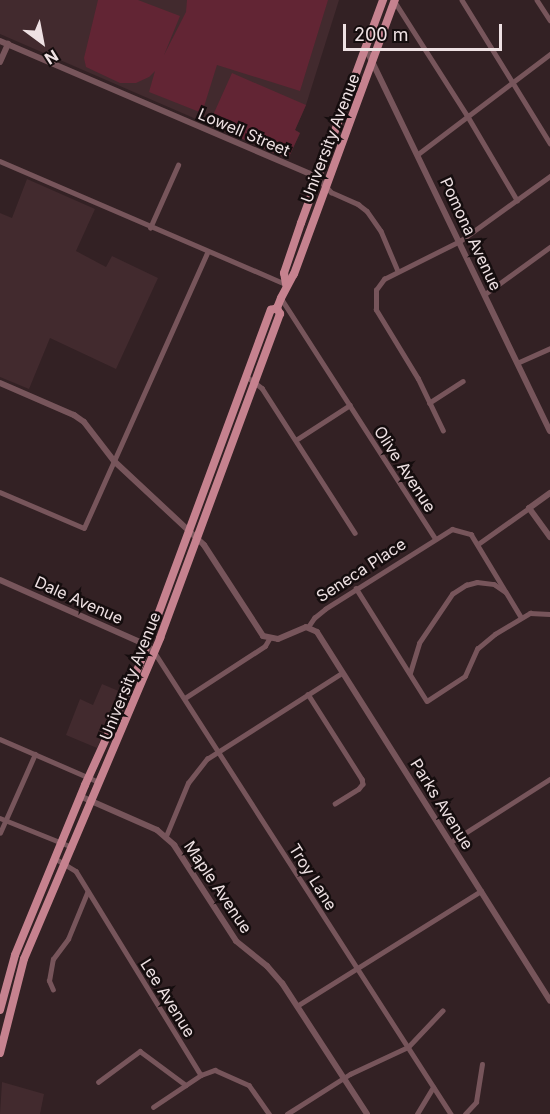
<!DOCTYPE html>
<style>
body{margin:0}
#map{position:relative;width:550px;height:1114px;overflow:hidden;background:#332124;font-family:Inter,sans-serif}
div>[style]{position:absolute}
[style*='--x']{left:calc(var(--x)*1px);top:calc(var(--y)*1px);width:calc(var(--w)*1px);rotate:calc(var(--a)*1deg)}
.built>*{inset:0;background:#422a2e}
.green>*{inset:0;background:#622534}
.minor>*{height:4.5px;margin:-2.25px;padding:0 2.25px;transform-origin:2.25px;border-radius:2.25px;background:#77555b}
.tertiary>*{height:6px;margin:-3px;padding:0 3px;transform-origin:3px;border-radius:3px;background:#77555b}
.primary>*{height:8px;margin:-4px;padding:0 4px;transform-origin:4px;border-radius:4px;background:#c6828f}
span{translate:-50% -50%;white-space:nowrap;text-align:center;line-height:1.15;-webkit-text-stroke:5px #150d0e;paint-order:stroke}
.street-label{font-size:16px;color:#eee1e3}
.north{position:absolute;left:12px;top:12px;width:60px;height:60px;-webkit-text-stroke:4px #150d0e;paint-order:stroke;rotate:148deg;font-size:16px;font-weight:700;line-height:24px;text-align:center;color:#eee1e3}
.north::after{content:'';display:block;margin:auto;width:21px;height:27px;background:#eee1e3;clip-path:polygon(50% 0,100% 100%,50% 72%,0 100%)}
.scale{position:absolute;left:343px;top:24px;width:159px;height:27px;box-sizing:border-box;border:3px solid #eee1e3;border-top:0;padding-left:8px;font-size:18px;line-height:21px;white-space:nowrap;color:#eee1e3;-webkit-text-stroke:4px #150d0e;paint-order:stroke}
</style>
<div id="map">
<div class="built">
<div style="clip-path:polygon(0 0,339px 0,306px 105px,295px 130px,300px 133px,288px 159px,0 34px)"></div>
<div style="clip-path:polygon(27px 179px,95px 209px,76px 251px,106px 267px,112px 256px,158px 278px,116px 369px,50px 338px,29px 389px,0 377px,0 213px,12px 218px)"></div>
<div style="clip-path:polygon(102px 684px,121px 692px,97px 748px,66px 735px,80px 699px,93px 705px)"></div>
<div style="clip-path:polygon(2px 1082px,44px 1094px,40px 1114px,0 1114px)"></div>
</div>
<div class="green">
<div style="clip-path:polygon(98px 0,138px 0,180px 16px,164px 55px,186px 12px,187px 0,328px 0,300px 91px,217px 65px,202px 113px,149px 92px,155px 71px,149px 77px,136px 83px,120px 83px,86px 67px,84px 58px)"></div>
<div style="clip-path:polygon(232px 73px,306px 105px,295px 130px,300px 133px,288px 159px,209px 124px)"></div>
</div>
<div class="minor">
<div style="--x:462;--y:0;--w:168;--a:58.4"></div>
<div style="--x:537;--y:0;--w:24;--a:57"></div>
<div style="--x:395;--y:2;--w:134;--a:57.5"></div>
<div style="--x:467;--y:115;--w:99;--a:59.5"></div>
<div style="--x:418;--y:154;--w:166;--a:-37.1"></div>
<div style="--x:0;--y:161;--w:311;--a:23.3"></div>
<div style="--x:326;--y:186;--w:8;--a:50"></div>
<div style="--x:331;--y:192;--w:30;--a:24"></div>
<div style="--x:358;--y:204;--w:11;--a:38"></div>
<div style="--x:367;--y:211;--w:24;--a:55"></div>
<div style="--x:381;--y:231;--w:43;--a:67"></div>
<div style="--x:150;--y:228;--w:69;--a:-66"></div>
<div style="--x:485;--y:294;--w:80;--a:-35.9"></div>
<div style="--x:281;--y:298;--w:285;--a:57.3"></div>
<div style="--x:517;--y:363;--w:36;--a:-24"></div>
<div style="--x:246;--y:376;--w:20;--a:37"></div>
<div style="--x:262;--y:388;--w:172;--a:57.3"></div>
<div style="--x:429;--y:403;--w:40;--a:-32.9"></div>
<div style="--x:443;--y:431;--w:58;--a:-115.7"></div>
<div style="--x:418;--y:379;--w:81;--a:-121.3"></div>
<div style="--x:376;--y:310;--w:20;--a:-90"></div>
<div style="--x:376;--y:290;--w:14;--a:-54"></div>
<div style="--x:384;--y:279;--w:85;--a:-26.6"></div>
<div style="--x:460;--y:241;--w:111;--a:-35.8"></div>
<div style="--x:296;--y:440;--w:64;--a:-32.9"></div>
<div style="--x:0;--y:492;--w:91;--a:23.2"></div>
<div style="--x:84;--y:528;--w:301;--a:-65.9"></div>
<div style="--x:478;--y:544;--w:62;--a:-35.2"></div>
<div style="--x:356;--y:588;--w:133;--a:57.9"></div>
<div style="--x:427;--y:701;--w:45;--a:-33.3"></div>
<div style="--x:465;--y:676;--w:30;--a:-66"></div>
<div style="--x:477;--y:649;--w:23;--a:-40"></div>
<div style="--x:495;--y:634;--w:41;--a:-31"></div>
<div style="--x:530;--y:613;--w:20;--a:3"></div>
<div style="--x:308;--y:627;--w:11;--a:-56"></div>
<div style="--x:314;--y:618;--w:14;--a:-39"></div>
<div style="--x:325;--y:609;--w:150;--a:-32.2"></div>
<div style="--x:452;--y:529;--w:20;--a:15"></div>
<div style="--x:471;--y:534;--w:97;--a:58.9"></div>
<div style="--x:155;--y:653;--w:548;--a:57.3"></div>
<div style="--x:410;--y:673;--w:31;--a:-73"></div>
<div style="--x:419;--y:643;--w:59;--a:-56"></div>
<div style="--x:452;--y:594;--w:17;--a:-33"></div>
<div style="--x:466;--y:585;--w:11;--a:-15"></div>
<div style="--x:477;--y:582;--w:17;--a:7"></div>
<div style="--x:494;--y:584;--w:14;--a:34"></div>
<div style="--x:308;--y:694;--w:101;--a:57.6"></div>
<div style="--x:362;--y:779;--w:5;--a:79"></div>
<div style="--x:363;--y:784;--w:6;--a:129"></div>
<div style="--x:359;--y:789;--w:28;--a:148"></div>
<div style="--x:185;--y:698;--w:95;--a:-33"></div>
<div style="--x:265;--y:646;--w:8;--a:-60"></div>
<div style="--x:0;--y:739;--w:108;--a:23.5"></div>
<div style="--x:0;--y:818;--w:78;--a:21.9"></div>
<div style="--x:0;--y:833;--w:86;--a:-66.1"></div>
<div style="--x:166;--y:836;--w:57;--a:-67.5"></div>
<div style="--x:188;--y:783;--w:31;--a:-52"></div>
<div style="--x:207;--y:759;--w:160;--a:-32.5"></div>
<div style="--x:451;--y:842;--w:117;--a:-32.5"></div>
<div style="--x:56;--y:859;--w:23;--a:31"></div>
<div style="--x:76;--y:871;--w:239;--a:58.5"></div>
<div style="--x:53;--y:990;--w:10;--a:-114"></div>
<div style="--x:49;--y:981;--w:22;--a:-80"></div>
<div style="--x:53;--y:959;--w:25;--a:-53"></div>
<div style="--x:68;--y:939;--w:50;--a:-67.6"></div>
<div style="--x:297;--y:1006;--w:217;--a:-32"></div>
<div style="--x:98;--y:1082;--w:52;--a:-36.4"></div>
<div style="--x:140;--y:1051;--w:57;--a:36.5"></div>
<div style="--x:153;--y:1107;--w:58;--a:-33.7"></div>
<div style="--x:201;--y:1075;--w:15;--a:-20"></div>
<div style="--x:215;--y:1070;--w:37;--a:24"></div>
<div style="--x:249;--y:1085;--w:35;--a:55"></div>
<div style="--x:287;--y:1114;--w:75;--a:-32.4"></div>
<div style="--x:350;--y:1074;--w:64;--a:-25"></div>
<div style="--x:408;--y:1047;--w:50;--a:-46.6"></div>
<div style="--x:417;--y:1114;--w:31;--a:-59"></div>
<div style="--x:465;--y:1114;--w:16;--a:-47"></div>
<div style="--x:476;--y:1102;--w:38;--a:-81"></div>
</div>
<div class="tertiary">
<div style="--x:0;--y:41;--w:337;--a:23.2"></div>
<div style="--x:310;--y:174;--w:20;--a:37"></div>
<div style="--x:366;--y:49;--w:424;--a:64.3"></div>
<div style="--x:0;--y:62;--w:20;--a:-66"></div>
<div style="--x:0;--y:383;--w:81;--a:23.4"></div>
<div style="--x:74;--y:415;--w:12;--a:35"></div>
<div style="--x:84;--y:422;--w:49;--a:52.4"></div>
<div style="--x:114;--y:461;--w:123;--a:43"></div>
<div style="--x:204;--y:545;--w:108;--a:57"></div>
<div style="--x:263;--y:636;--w:15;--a:11"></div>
<div style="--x:278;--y:639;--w:30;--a:-23"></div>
<div style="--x:306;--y:627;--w:12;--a:24"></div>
<div style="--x:317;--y:632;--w:436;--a:57.7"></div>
<div style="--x:550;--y:493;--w:26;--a:144"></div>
<div style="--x:529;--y:508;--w:36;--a:54"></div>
<div style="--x:0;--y:580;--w:161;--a:23.9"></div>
<div style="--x:147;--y:645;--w:11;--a:45"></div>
<div style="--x:82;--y:797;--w:82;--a:23.7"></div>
<div style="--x:157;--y:830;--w:23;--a:41"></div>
<div style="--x:174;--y:845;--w:114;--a:57.1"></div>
<div style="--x:236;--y:941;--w:40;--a:39"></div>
<div style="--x:267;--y:966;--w:23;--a:49"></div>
<div style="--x:282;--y:983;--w:156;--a:57"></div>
</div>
<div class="primary">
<div style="--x:286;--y:284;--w:11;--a:-100"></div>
<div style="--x:284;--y:273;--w:53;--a:-71.2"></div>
<div style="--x:301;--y:223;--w:238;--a:-69.8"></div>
<div style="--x:0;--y:1010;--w:57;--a:-74.7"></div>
<div style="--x:15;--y:955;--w:184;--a:-67.6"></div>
<div style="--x:85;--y:785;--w:131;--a:-65.6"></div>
<div style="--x:139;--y:666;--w:380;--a:-69.7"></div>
<div style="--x:271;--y:310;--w:6;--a:-18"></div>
<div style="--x:0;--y:1053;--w:97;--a:-75.7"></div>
<div style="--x:24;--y:959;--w:349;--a:-67"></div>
<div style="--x:160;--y:638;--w:346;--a:-69.7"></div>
<div style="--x:280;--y:314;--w:7;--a:-117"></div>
<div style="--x:277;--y:308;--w:11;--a:-68"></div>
<div style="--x:281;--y:298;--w:27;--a:-62"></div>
<div style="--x:294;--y:274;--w:292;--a:-69.8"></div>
</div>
<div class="street-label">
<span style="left:244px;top:132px;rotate:23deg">Lowell Street</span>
<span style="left:330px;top:138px;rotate:-69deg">University Avenue</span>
<span style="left:471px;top:234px;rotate:65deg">Pomona Avenue</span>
<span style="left:405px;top:469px;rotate:57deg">Olive Avenue</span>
<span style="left:361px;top:570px;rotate:-33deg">Seneca Place</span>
<span style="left:79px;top:600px;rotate:24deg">Dale Avenue</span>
<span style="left:130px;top:676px;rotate:-68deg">University Avenue</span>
<span style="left:442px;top:804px;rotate:58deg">Parks Avenue</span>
<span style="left:313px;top:877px;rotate:58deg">Troy Lane</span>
<span style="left:218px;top:887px;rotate:56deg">Maple Avenue</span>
<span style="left:168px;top:998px;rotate:58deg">Lee Avenue</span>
</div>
<div class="north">N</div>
<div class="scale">200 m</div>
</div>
